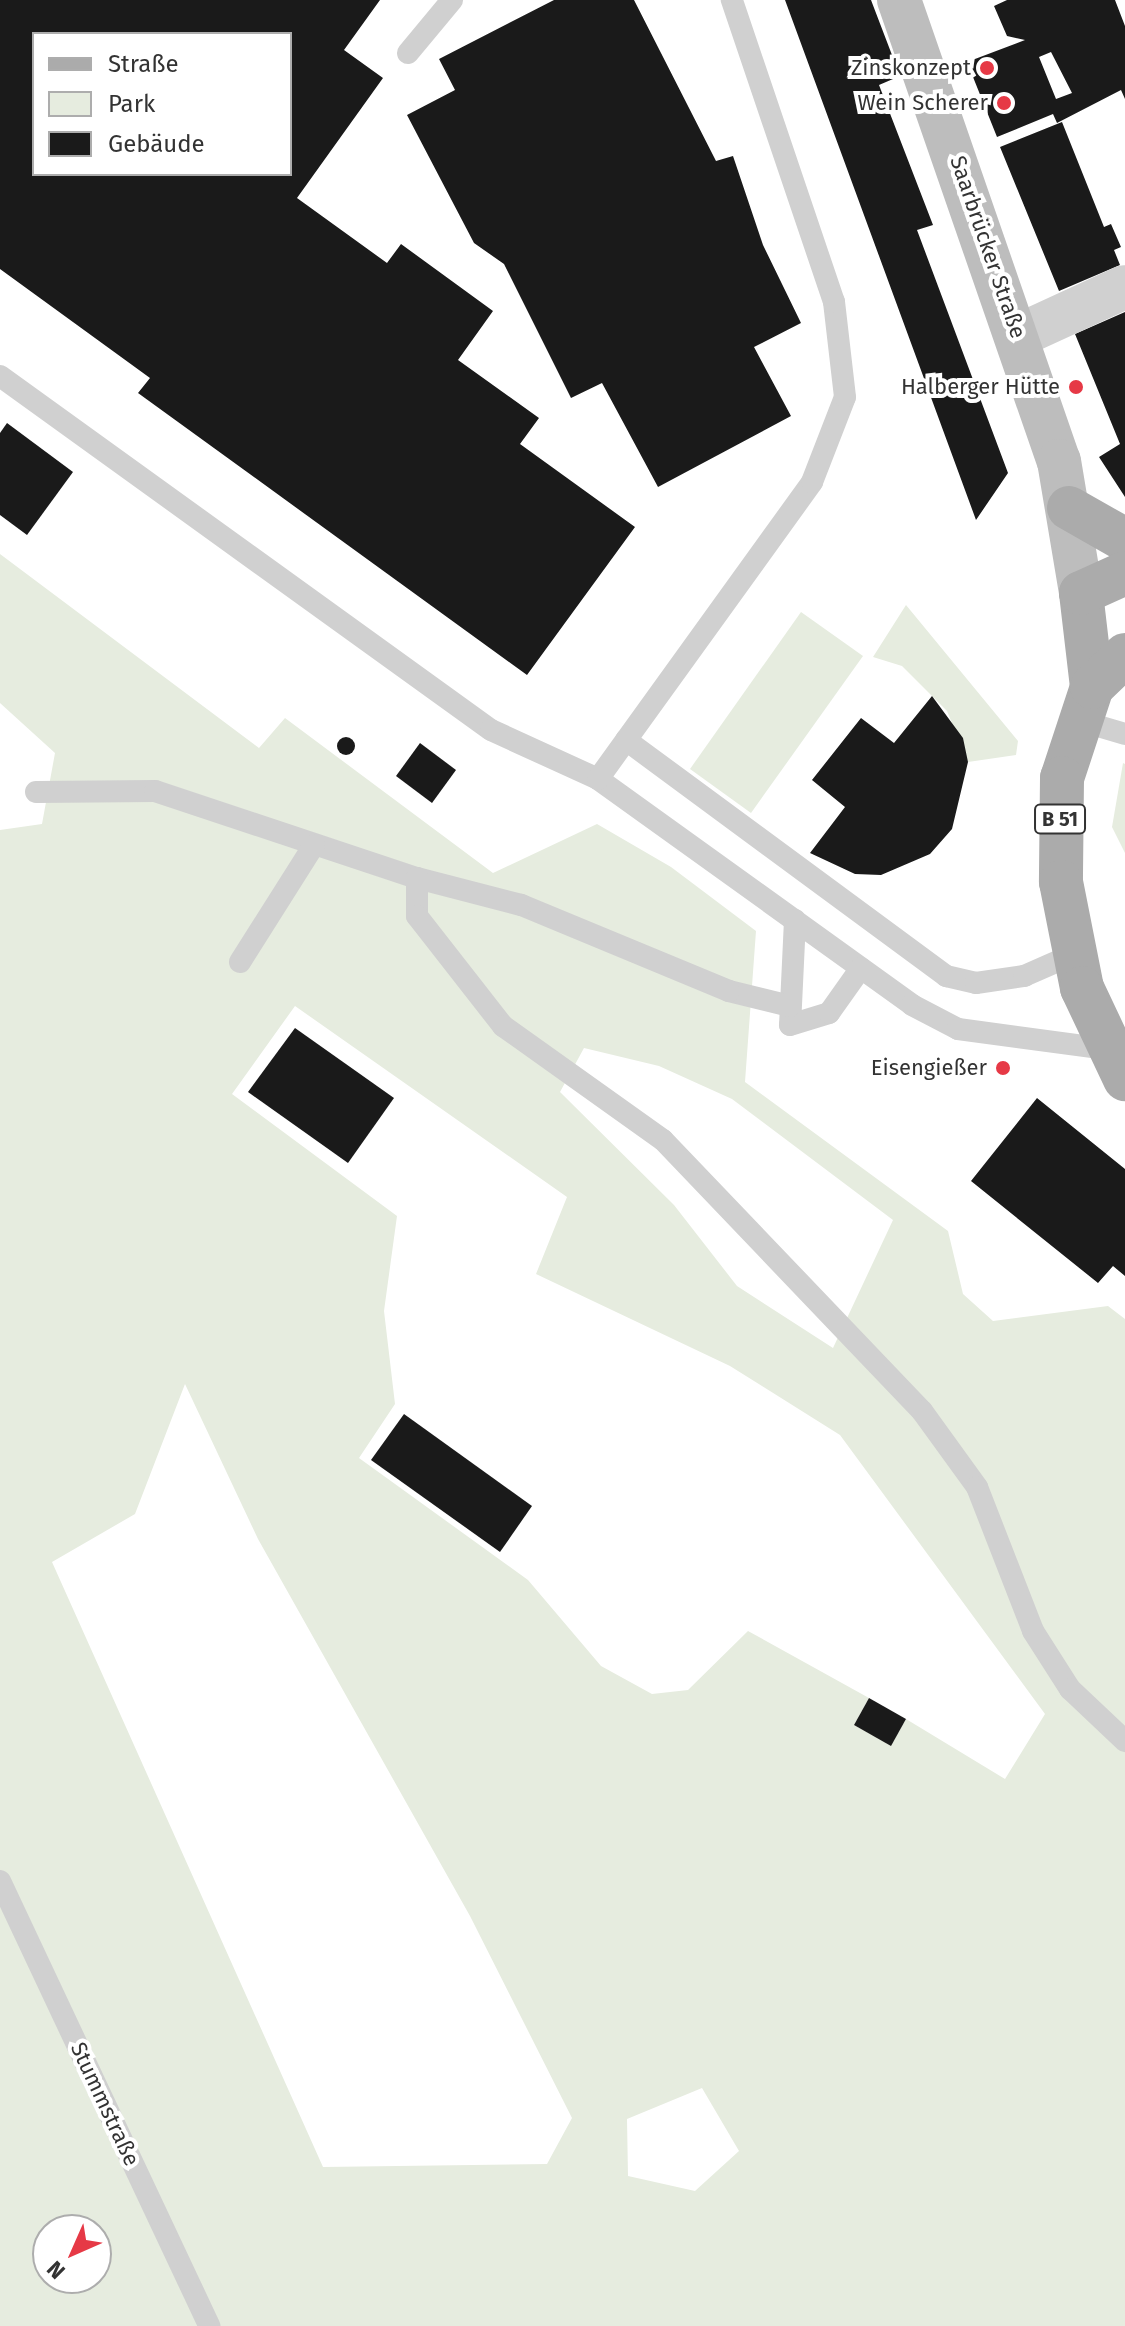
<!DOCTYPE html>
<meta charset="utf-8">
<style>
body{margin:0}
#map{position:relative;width:1125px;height:2326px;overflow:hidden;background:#fff;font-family:"Fira Sans",sans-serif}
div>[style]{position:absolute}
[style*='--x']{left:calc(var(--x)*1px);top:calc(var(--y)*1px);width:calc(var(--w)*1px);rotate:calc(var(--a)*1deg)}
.green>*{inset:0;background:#e6ecdf}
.building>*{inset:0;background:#1a1a1a}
.round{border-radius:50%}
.lane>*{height:22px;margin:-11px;padding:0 11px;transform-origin:11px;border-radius:11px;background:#d0d0d0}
.street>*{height:44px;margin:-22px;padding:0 22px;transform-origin:22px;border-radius:22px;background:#d0d0d0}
.secondary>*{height:44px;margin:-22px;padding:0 22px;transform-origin:22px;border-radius:22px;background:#bdbdbd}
.primary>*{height:44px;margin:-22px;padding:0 22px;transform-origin:22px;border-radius:22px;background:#ababab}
.dots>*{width:22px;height:22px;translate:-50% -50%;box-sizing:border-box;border:4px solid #fff;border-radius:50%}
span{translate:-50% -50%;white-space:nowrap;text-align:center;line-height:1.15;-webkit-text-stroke:8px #fff;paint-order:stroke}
.shield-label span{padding:2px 6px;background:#fff;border:2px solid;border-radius:6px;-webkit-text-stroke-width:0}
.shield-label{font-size:20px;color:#333;font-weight:700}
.poi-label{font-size:22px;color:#333}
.right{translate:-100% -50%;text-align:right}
.street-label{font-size:22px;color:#333}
.legend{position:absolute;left:32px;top:32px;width:260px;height:144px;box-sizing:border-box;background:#fff;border:2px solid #adadad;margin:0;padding:10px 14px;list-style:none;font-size:24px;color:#333}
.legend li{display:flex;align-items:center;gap:16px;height:40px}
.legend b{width:40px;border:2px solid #adadad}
.north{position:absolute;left:32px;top:2214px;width:80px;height:80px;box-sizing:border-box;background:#fff;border:2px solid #adadad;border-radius:50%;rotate:225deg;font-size:22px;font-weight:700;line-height:32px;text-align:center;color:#333}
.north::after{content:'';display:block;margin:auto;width:28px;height:36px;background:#e63946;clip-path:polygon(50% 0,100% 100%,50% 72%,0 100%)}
</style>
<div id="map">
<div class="green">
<div style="clip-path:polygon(evenodd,0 554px,259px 748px,285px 718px,493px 873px,597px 824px,671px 867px,756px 931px,745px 1082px,948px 1231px,963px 1294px,993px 1321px,1108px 1306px,1125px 1319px,1125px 2326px,0 2326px,0 830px,42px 824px,55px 753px,0 703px,0 554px,295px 1006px,567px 1197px,536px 1274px,730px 1366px,840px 1435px,1045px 1714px,1005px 1779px,906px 1719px,891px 1745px,854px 1725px,869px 1698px,748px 1631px,688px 1690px,652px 1694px,601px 1666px,528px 1580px,359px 1458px,395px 1404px,384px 1311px,397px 1216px,232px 1094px,295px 1006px,0 554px,584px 1048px,659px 1066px,732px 1099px,893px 1220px,833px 1348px,737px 1286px,674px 1205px,560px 1092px,584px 1048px,0 554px,185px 1384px,258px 1539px,470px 1916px,572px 2118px,547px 2164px,323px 2167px,52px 1562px,135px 1514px,185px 1384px,0 554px,702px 2088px,739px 2151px,695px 2191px,628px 2176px,627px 2119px,702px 2088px,0 554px,48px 2230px,96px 2230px,96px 2278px,48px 2278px,48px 2230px)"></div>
<div style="clip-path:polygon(906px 605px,1018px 741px,1016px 755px,968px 762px,947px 711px,902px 666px,873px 657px)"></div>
<div style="clip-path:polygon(801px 612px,863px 656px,751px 813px,690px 769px)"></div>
<div style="clip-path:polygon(1123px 763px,1125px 764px,1125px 853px,1112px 827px)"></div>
</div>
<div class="building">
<div style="clip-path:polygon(evenodd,0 0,380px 0,344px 50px,383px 78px,297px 198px,387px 263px,401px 244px,493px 311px,458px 360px,539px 418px,520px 444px,635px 527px,527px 675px,138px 393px,150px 378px,0 269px,0 0,34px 34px,290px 34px,290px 174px,34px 174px,34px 34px)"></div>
<div style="clip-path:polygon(554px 0,634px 0,716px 161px,733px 156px,763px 245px,801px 323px,754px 347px,791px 416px,658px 487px,602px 383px,571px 398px,504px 264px,474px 243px,407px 115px,455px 90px,439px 59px)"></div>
<div style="clip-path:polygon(785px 0,871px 0,900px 76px,879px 85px,933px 225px,917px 230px,1008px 473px,976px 520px)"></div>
<div style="clip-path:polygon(evenodd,1007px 0,1115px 0,1125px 26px,1125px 99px,1121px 90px,1057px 123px,1053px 114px,997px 137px,967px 62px,1025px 40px,1007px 36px,994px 6px,1007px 0,1051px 52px,1072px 93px,1056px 99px,1039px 57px,1051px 52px)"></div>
<div style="clip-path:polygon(1062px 122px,1104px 227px,1111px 224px,1121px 247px,1114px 250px,1120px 265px,1059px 291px,1000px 147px)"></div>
<div style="clip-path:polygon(1125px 312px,1125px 497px,1099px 457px,1120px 444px,1075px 334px)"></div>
<div style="clip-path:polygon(7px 423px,73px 472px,27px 535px,0 515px,0 433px)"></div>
<div style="clip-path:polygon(932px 696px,963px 738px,968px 762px,952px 829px,930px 854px,881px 875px,855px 874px,810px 853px,845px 807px,812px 780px,861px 718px,894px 743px)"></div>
<div class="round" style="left:337px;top:737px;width:18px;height:18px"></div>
<div style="clip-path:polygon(420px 743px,456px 770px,432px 803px,396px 776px)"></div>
<div style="clip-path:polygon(295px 1028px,394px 1098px,348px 1163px,248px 1092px)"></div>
<div style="clip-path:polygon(1037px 1098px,1125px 1169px,1125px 1276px,1113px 1266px,1098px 1283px,971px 1181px)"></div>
<div style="clip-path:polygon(404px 1414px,532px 1506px,500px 1552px,371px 1460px)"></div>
<div style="clip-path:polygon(869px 1698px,906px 1719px,891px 1746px,854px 1725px)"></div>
</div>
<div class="lane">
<div style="--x:408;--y:53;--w:69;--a:-50.3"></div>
<div style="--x:0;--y:376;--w:605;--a:35.79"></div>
<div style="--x:491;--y:730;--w:118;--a:24.6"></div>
<div style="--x:598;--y:779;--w:387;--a:35.7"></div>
<div style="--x:912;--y:1005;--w:52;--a:27.6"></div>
<div style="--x:958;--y:1029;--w:149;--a:7.7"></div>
<div style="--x:1081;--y:721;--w:46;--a:16.5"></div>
<div style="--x:626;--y:740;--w:398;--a:36.4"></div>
<div style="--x:946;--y:976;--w:31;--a:13"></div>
<div style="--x:976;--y:983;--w:49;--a:-8.3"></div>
<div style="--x:1024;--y:976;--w:52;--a:-23.6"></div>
<div style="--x:598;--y:779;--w:366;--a:-54.2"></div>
<div style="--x:812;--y:482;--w:91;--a:-68.8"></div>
<div style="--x:845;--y:397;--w:96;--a:-96.6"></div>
<div style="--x:834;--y:302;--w:319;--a:-108.7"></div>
<div style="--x:36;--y:792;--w:119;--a:-0.5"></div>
<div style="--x:155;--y:791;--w:276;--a:18.4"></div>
<div style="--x:795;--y:920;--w:105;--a:92.7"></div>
<div style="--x:790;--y:1025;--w:41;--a:-17.1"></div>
<div style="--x:829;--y:1013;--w:55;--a:-54.6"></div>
<div style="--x:240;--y:962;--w:138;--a:-57.7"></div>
<div style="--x:790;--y:1006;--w:63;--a:-166.2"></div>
<div style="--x:729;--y:991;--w:225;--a:-157.5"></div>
<div style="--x:521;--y:905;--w:107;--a:-165.4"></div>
<div style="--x:417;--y:878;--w:38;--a:90"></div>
<div style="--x:417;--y:916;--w:140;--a:52"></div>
<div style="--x:503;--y:1026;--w:196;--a:35.5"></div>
<div style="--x:663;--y:1140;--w:375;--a:46.3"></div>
<div style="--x:922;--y:1411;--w:94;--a:54.1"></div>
<div style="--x:977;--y:1487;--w:155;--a:68.7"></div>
<div style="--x:1033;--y:1631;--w:69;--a:57.5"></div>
<div style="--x:1070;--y:1689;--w:76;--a:43.4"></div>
<div style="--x:0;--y:1881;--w:492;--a:64.8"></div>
</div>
<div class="street">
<div style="--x:1020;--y:335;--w:115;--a:-24.6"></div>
</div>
<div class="secondary">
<div style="--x:899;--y:0;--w:488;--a:70.9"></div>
<div style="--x:1059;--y:461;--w:134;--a:80.5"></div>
</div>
<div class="primary">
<div style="--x:1069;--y:508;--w:64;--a:29.7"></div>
<div style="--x:1081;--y:593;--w:95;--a:83.3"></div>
<div style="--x:1092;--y:687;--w:96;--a:108.2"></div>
<div style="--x:1062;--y:778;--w:104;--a:90.6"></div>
<div style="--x:1061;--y:882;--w:108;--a:78.8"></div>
<div style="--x:1082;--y:988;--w:101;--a:64.7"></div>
<div style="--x:1081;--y:593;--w:48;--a:-24.4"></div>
<div style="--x:1092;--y:687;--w:46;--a:-44.1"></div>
</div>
<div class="dots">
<div style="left:987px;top:68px;background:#e63946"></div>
<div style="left:1004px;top:103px;background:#e63946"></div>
<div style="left:1076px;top:387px;background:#e63946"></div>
<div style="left:1003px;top:1068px;background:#e63946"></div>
</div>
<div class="shield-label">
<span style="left:1060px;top:819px">B 51</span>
</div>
<div class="poi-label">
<span class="right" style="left:971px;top:68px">Zinskonzept</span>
<span class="right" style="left:988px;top:103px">Wein Scherer</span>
<span class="right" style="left:1060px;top:387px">Halberger Hütte</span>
<span class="right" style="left:987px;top:1068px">Eisengießer</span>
</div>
<div class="street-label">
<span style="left:988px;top:247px;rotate:71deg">Saarbrücker Straße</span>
<span style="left:105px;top:2104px;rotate:65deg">Stummstraße</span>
</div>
<ul class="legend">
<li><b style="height:10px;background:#ababab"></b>Straße</li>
<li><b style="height:22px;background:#e6ecdf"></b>Park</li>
<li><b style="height:22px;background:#1a1a1a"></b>Gebäude</li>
</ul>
<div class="north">N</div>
</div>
